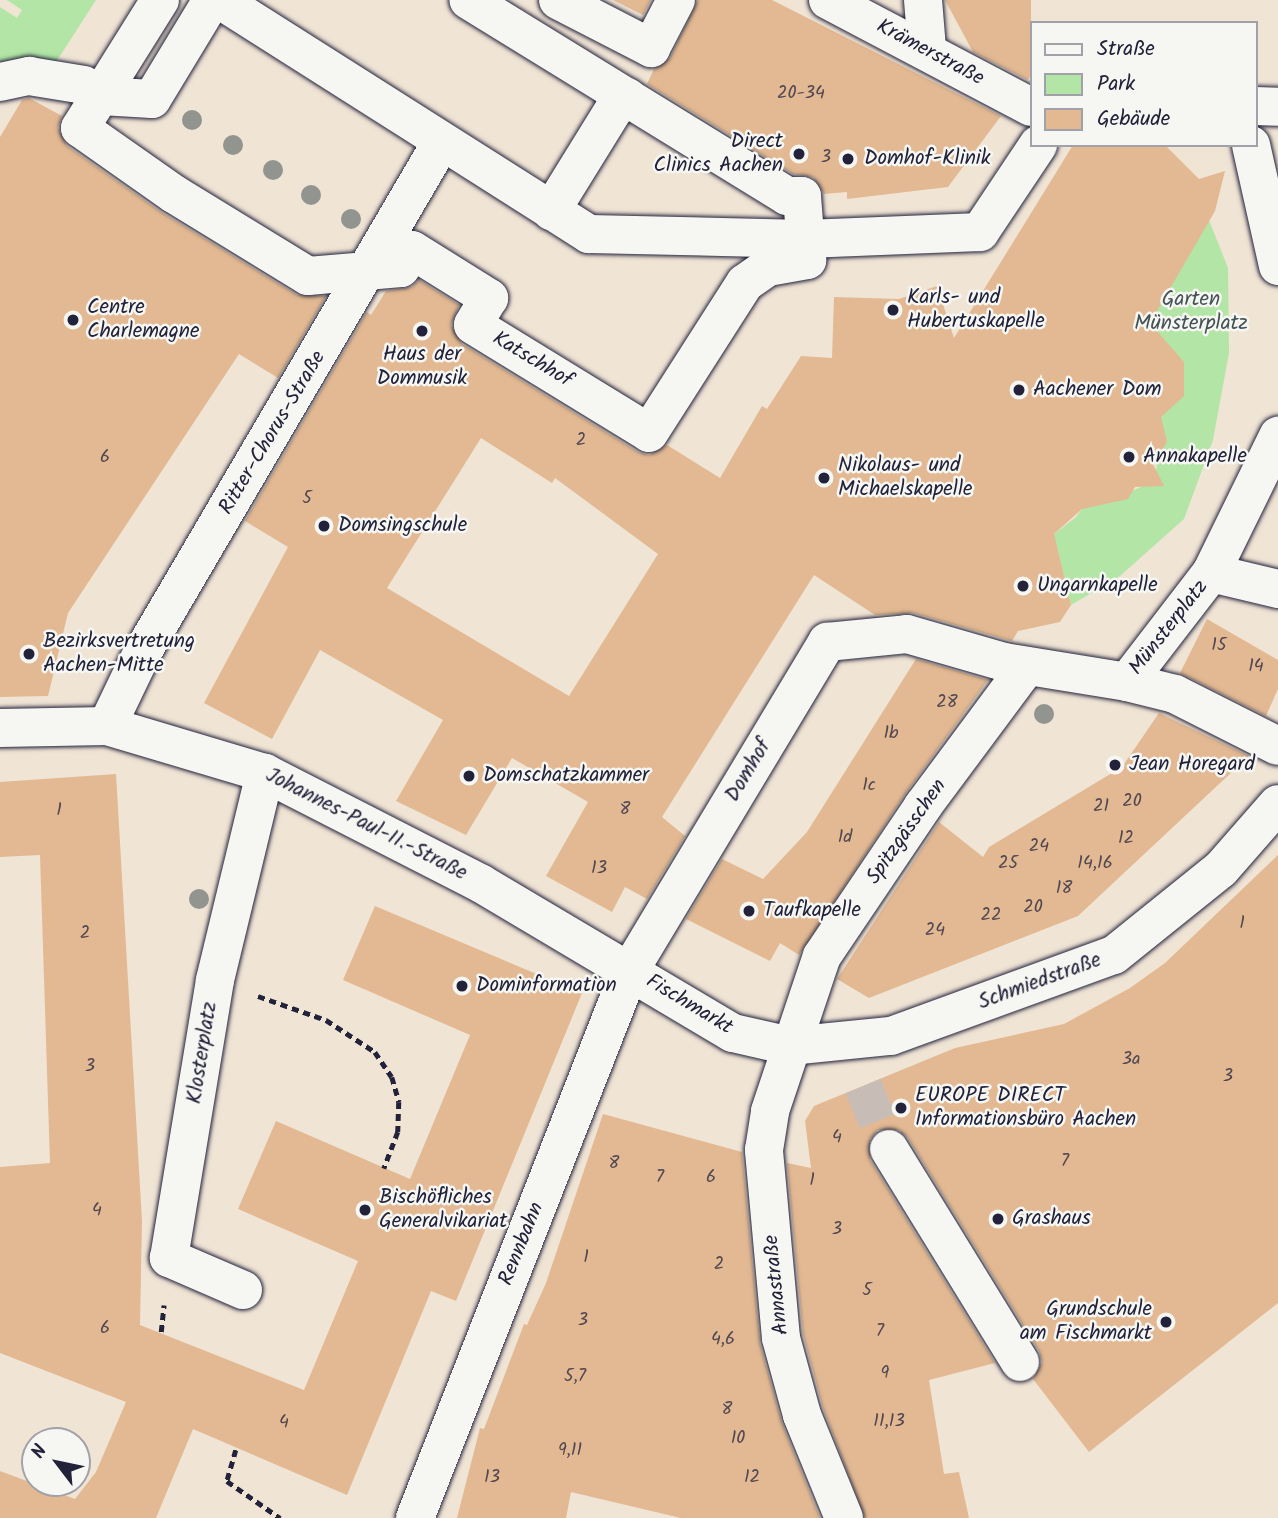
<!DOCTYPE html>
<meta charset="utf-8">
<style>
body{margin:0}
#map{position:relative;width:1278px;height:1518px;overflow:hidden;background:#f0e4d5;font-family:Kalam,sans-serif}
div>[style]{position:absolute}
[style*='--x']{left:calc(var(--x)*1px);top:calc(var(--y)*1px);width:calc(var(--w)*1px);rotate:calc(var(--a)*1deg)}
.green>*{inset:0;background:#b2e5a6}
.building>*{inset:0;background:#e2b992}
.minor-tunnel>*{height:38px;margin-top:-19px;transform-origin:0;background:repeating-linear-gradient(90deg,#c7bdb6 0 38px,transparent 0 57px)}
.path>*{height:4.5px;margin-top:-2.25px;transform-origin:0;background:repeating-linear-gradient(90deg,#22223b 0 7px,transparent 0 12px)}
.roads{filter:drop-shadow(0 0 2px #22223b) drop-shadow(0 0 2px #22223b)}
.minor>*{height:38px;margin:-19px;padding:0 19px;transform-origin:19px;border-radius:19px;background:#f6f6f2}
.trees>*{width:20px;height:20px;margin:-10px;border-radius:50%;background:#92948f}
.dots>*{width:19px;height:19px;translate:-50% -50%;box-sizing:border-box;border:4px solid #f6f6f2;border-radius:50%}
span{translate:-50% -50%;white-space:nowrap;text-align:center;line-height:1.15;-webkit-text-stroke:5px #f6f6f2;paint-order:stroke}
.number-label{font-size:18px;color:#524851}
.number-label span{-webkit-text-stroke-width:0}
.street-label{font-size:21px;color:#22223b}
.poi-label{font-size:21px;color:#22223b}
.right{translate:-100% -50%;text-align:right}
.left{translate:0 -50%;text-align:left}
.park-label{font-size:21px;color:#465356}
.legend{position:absolute;left:1030px;top:21px;width:228px;height:126px;box-sizing:border-box;background:#f6f6f2;border:2px solid #a1a1a9;margin:0;padding:9px 12px;list-style:none;font-size:21px;color:#22223b}
.legend li{display:flex;align-items:center;gap:14px;height:35px}
.legend b{width:35px;border:2px solid #a1a1a9}
.north{position:absolute;left:21px;top:1427px;width:70px;height:70px;box-sizing:border-box;background:#f6f6f2;border:2px solid #a1a1a9;border-radius:50%;rotate:302deg;font-size:19px;font-weight:700;line-height:28px;text-align:center;color:#22223b}
.north::after{content:'';display:block;margin:auto;width:24px;height:32px;background:#22223b;clip-path:polygon(50% 0,100% 100%,50% 72%,0 100%)}
</style>
<div id="map">
<div class="green">
<div style="clip-path:polygon(7px 0,96px 0,51px 70px,0 65px,0 7px,17px 18px,22px 10px)"></div>
<div style="clip-path:polygon(1197px 190px,1228px 268px,1229px 353px,1213px 440px,1184px 519px,1120px 576px,1071px 605px,1057px 549px,1044px 542px,1076px 517px,1103px 480px,1130px 492px,1149px 483px,1157px 486px,1161px 481px,1155px 475px,1160px 446px,1167px 442px,1164px 435px,1157px 436px,1174px 351px,1146px 323px)"></div>
</div>
<div class="building">
<div style="clip-path:polygon(613px 0,651px 0,643px 15px)"></div>
<div style="clip-path:polygon(698px 0,772px 0,1001px 116px,948px 187px,847px 199px,847px 192px,824px 194px,813px 177px,793px 174px,647px 84px,654px 69px,670px 58px)"></div>
<div style="clip-path:polygon(945px 0,1031px 0,1031px 75px,1028px 80px,973px 52px)"></div>
<div style="clip-path:polygon(29px 98px,62px 116px,58px 128px,67px 146px,161px 212px,297px 295px,326px 296px,278px 378px,239px 354px,68px 613px,48px 696px,0 697px,0 137px,22px 100px)"></div>
<div style="clip-path:polygon(evenodd,1073px 145px,1165px 145px,1199px 179px,1225px 171px,1215px 211px,1150px 323px,1184px 362px,1184px 396px,1161px 417px,1167px 442px,1153px 464px,1164px 486px,1135px 487px,1128px 499px,1082px 509px,1054px 534px,1071px 605px,1060px 622px,1018px 631px,1012px 641px,913px 613px,875px 615px,814px 575px,662px 817px,685px 836px,647px 899px,625px 887px,612px 912px,546px 876px,588px 802px,512px 758px,466px 835px,396px 801px,443px 720px,320px 650px,272px 739px,204px 703px,288px 547px,245px 521px,367px 312px,371px 315px,386px 291px,412px 287px,419px 280px,459px 305px,451px 325px,462px 344px,638px 452px,649px 455px,667px 445px,720px 478px,762px 406px,767px 409px,801px 356px,832px 358px,834px 297px,899px 299px,937px 286px,954px 338px,1073px 145px,481px 438px,552px 483px,555px 478px,658px 554px,569px 696px,387px 588px,481px 438px)"></div>
<div style="clip-path:polygon(1207px 619px,1278px 660px,1278px 689px,1266px 716px,1180px 673px)"></div>
<div style="clip-path:polygon(916px 659px,988px 680px,905px 794px,799px 955px,780px 943px,770px 961px,686px 919px,722px 859px,763px 879px,807px 832px)"></div>
<div style="clip-path:polygon(1159px 713px,1249px 756px,1078px 916px,869px 998px,837px 979px,939px 822px,983px 857px,989px 847px,1122px 767px)"></div>
<div style="clip-path:polygon(116px 774px,142px 1221px,140px 1325px,304px 1390px,358px 1261px,238px 1209px,276px 1121px,410px 1179px,470px 1035px,343px 980px,375px 906px,582px 993px,456px 1301px,431px 1291px,347px 1495px,193px 1429px,156px 1518px,0 1518px,0 1471px,75px 1499px,96px 1472px,126px 1402px,0 1353px,0 1167px,50px 1163px,40px 855px,0 857px,0 782px)"></div>
<div style="clip-path:polygon(1278px 855px,1278px 1303px,1089px 1452px,1033px 1379px,1042px 1362px,1039px 1351px,908px 1138px,899px 1130px,878px 1130px,870px 1139px,870px 1160px,995px 1363px,929px 1380px,944px 1474px,959px 1472px,969px 1518px,865px 1518px,823px 1408px,803px 1334px,787px 1163px,811px 1168px,805px 1121px,814px 1106px,955px 1048px,1064px 1024px,1130px 988px,1165px 963px)"></div>
<div style="clip-path:polygon(603px 1114px,742px 1152px,760px 1344px,782px 1423px,820px 1518px,681px 1518px,571px 1492px,566px 1518px,457px 1518px,480px 1428px,484px 1429px,524px 1324px,527px 1325px,546px 1283px)"></div>
</div>
<div class="minor-tunnel">
<div style="--x:863;--y:1086;--w:68;--a:67.6"></div>
</div>
<div class="path">
<div style="--x:258;--y:996;--w:72;--a:19.4"></div>
<div style="--x:326;--y:1020;--w:59;--a:33.1"></div>
<div style="--x:375;--y:1052;--w:30;--a:56"></div>
<div style="--x:392;--y:1077;--w:26;--a:74"></div>
<div style="--x:399;--y:1102;--w:30;--a:92"></div>
<div style="--x:398;--y:1132;--w:39;--a:111"></div>
<div style="--x:161;--y:1332;--w:27;--a:-84"></div>
<div style="--x:236;--y:1450;--w:32;--a:106"></div>
<div style="--x:227;--y:1481;--w:65;--a:34.9"></div>
</div>
<div class="roads">
<div class="minor">
<div style="--x:160;--y:0;--w:151;--a:122"></div>
<div style="--x:80;--y:128;--w:115;--a:35.1"></div>
<div style="--x:174;--y:194;--w:157;--a:31.5"></div>
<div style="--x:308;--y:276;--w:93;--a:-4.9"></div>
<div style="--x:401;--y:268;--w:21;--a:-59"></div>
<div style="--x:412;--y:250;--w:91;--a:31.9"></div>
<div style="--x:489;--y:298;--w:31;--a:121"></div>
<div style="--x:473;--y:325;--w:206;--a:31.5"></div>
<div style="--x:649;--y:433;--w:178;--a:-57.4"></div>
<div style="--x:745;--y:283;--w:28;--a:-35"></div>
<div style="--x:768;--y:267;--w:40;--a:-10"></div>
<div style="--x:807;--y:260;--w:64;--a:-94.5"></div>
<div style="--x:802;--y:196;--w:15;--a:180"></div>
<div style="--x:787;--y:196;--w:374;--a:-148.4"></div>
<div style="--x:220;--y:0;--w:437;--a:32.4"></div>
<div style="--x:589;--y:234;--w:217;--a:1.3"></div>
<div style="--x:806;--y:239;--w:174;--a:-2.3"></div>
<div style="--x:980;--y:232;--w:105;--a:-56.3"></div>
<div style="--x:558;--y:0;--w:105;--a:27.3"></div>
<div style="--x:651;--y:48;--w:54;--a:-62.5"></div>
<div style="--x:828;--y:0;--w:229;--a:27.8"></div>
<div style="--x:923;--y:0;--w:49;--a:85.3"></div>
<div style="--x:0;--y:82;--w:30;--a:-12"></div>
<div style="--x:29;--y:76;--w:56;--a:9.3"></div>
<div style="--x:101;--y:96;--w:51;--a:3.4"></div>
<div style="--x:152;--y:99;--w:116;--a:-58.8"></div>
<div style="--x:1255;--y:106;--w:23;--a:2"></div>
<div style="--x:1251;--y:145;--w:124;--a:77.4"></div>
<div style="--x:551;--y:211;--w:120;--a:-58.3"></div>
<div style="--x:614;--y:109;--w:18;--a:-41"></div>
<div style="--x:1211;--y:573;--w:69;--a:13.4"></div>
<div style="--x:1127;--y:682;--w:138;--a:-52.4"></div>
<div style="--x:1211;--y:573;--w:153;--a:-63.9"></div>
<div style="--x:107;--y:726;--w:81;--a:-64.4"></div>
<div style="--x:142;--y:653;--w:593;--a:-59.63"></div>
<div style="--x:0;--y:728;--w:107;--a:-1.1"></div>
<div style="--x:107;--y:726;--w:165;--a:16.6"></div>
<div style="--x:265;--y:773;--w:242;--a:27.1"></div>
<div style="--x:480;--y:883;--w:294;--a:30.7"></div>
<div style="--x:733;--y:1033;--w:58;--a:12.8"></div>
<div style="--x:790;--y:1046;--w:101;--a:-5.7"></div>
<div style="--x:891;--y:1036;--w:237;--a:-20"></div>
<div style="--x:1114;--y:955;--w:137;--a:-38.8"></div>
<div style="--x:1221;--y:869;--w:86;--a:-48.8"></div>
<div style="--x:889;--y:1149;--w:250;--a:58.4"></div>
<div style="--x:243;--y:1290;--w:81;--a:-156.6"></div>
<div style="--x:169;--y:1258;--w:282;--a:-80.6"></div>
<div style="--x:215;--y:980;--w:213;--a:-76.4"></div>
<div style="--x:415;--y:1518;--w:589;--a:-68.58"></div>
<div style="--x:630;--y:970;--w:383;--a:-59"></div>
<div style="--x:827;--y:642;--w:80;--a:-5.7"></div>
<div style="--x:907;--y:634;--w:101;--a:16.1"></div>
<div style="--x:1004;--y:662;--w:125;--a:9.2"></div>
<div style="--x:1127;--y:682;--w:49;--a:14"></div>
<div style="--x:1175;--y:694;--w:115;--a:26.8"></div>
<div style="--x:844;--y:1518;--w:111;--a:-112.2"></div>
<div style="--x:802;--y:1415;--w:80;--a:-105.3"></div>
<div style="--x:781;--y:1338;--w:189;--a:-95.2"></div>
<div style="--x:764;--y:1150;--w:39;--a:-81"></div>
<div style="--x:770;--y:1111;--w:163;--a:-71.5"></div>
<div style="--x:822;--y:956;--w:181;--a:-56"></div>
<div style="--x:923;--y:806;--w:174;--a:-53.4"></div>
</div>
</div>
<div class="trees">
<div style="left:192px;top:120px"></div>
<div style="left:233px;top:145px"></div>
<div style="left:273px;top:170px"></div>
<div style="left:311px;top:195px"></div>
<div style="left:351px;top:219px"></div>
<div style="left:1044px;top:714px"></div>
<div style="left:199px;top:899px"></div>
</div>
<div class="dots">
<div style="left:799px;top:154px;background:#22223b"></div>
<div style="left:848px;top:159px;background:#22223b"></div>
<div style="left:893px;top:310px;background:#22223b"></div>
<div style="left:73px;top:320px;background:#22223b"></div>
<div style="left:422px;top:331px;background:#22223b"></div>
<div style="left:1019px;top:390px;background:#22223b"></div>
<div style="left:1129px;top:457px;background:#22223b"></div>
<div style="left:824px;top:478px;background:#22223b"></div>
<div style="left:324px;top:526px;background:#22223b"></div>
<div style="left:1023px;top:586px;background:#22223b"></div>
<div style="left:29px;top:654px;background:#22223b"></div>
<div style="left:1115px;top:765px;background:#22223b"></div>
<div style="left:469px;top:776px;background:#22223b"></div>
<div style="left:749px;top:911px;background:#22223b"></div>
<div style="left:462px;top:986px;background:#22223b"></div>
<div style="left:901px;top:1108px;background:#22223b"></div>
<div style="left:365px;top:1210px;background:#22223b"></div>
<div style="left:998px;top:1219px;background:#22223b"></div>
<div style="left:1166px;top:1322px;background:#22223b"></div>
</div>
<div class="number-label">
<span style="left:801px;top:94px">20-34</span>
<span style="left:826px;top:158px">3</span>
<span style="left:581px;top:441px">2</span>
<span style="left:105px;top:458px">6</span>
<span style="left:307px;top:499px">5</span>
<span style="left:1219px;top:646px">15</span>
<span style="left:1256px;top:667px">14</span>
<span style="left:947px;top:703px">28</span>
<span style="left:891px;top:734px">1b</span>
<span style="left:869px;top:786px">1c</span>
<span style="left:1132px;top:802px">20</span>
<span style="left:1101px;top:807px">21</span>
<span style="left:625px;top:810px">8</span>
<span style="left:59px;top:811px">1</span>
<span style="left:845px;top:838px">1d</span>
<span style="left:1126px;top:839px">12</span>
<span style="left:1039px;top:847px">24</span>
<span style="left:1008px;top:864px">25</span>
<span style="left:1095px;top:864px">14,16</span>
<span style="left:599px;top:869px">13</span>
<span style="left:1064px;top:889px">18</span>
<span style="left:1033px;top:908px">20</span>
<span style="left:991px;top:916px">22</span>
<span style="left:1242px;top:924px">1</span>
<span style="left:935px;top:931px">24</span>
<span style="left:85px;top:934px">2</span>
<span style="left:1131px;top:1060px">3a</span>
<span style="left:90px;top:1067px">3</span>
<span style="left:1228px;top:1077px">3</span>
<span style="left:837px;top:1138px">4</span>
<span style="left:1065px;top:1162px">7</span>
<span style="left:614px;top:1164px">8</span>
<span style="left:660px;top:1178px">7</span>
<span style="left:711px;top:1178px">6</span>
<span style="left:812px;top:1181px">1</span>
<span style="left:97px;top:1211px">4</span>
<span style="left:837px;top:1230px">3</span>
<span style="left:586px;top:1258px">1</span>
<span style="left:719px;top:1265px">2</span>
<span style="left:867px;top:1291px">5</span>
<span style="left:583px;top:1321px">3</span>
<span style="left:105px;top:1329px">6</span>
<span style="left:880px;top:1332px">7</span>
<span style="left:723px;top:1340px">4,6</span>
<span style="left:885px;top:1374px">9</span>
<span style="left:575px;top:1377px">5,7</span>
<span style="left:727px;top:1410px">8</span>
<span style="left:889px;top:1422px">11,13</span>
<span style="left:284px;top:1423px">4</span>
<span style="left:738px;top:1439px">10</span>
<span style="left:570px;top:1451px">9,11</span>
<span style="left:492px;top:1478px">13</span>
<span style="left:752px;top:1478px">12</span>
</div>
<div class="street-label">
<span style="left:930px;top:53px;rotate:28deg">Krämerstraße</span>
<span style="left:532px;top:360px;rotate:31deg">Katschhof</span>
<span style="left:273px;top:433px;rotate:-59deg">Ritter-Chorus-Straße</span>
<span style="left:1169px;top:628px;rotate:-52deg">Münsterplatz</span>
<span style="left:749px;top:771px;rotate:-59deg">Domhof</span>
<span style="left:366px;top:825px;rotate:27deg">Johannes-Paul-II.-Straße</span>
<span style="left:907px;top:832px;rotate:-55deg">Spitzgässchen</span>
<span style="left:1040px;top:982px;rotate:-20deg">Schmiedstraße</span>
<span style="left:689px;top:1005px;rotate:31deg">Fischmarkt</span>
<span style="left:203px;top:1053px;rotate:-81deg">Klosterplatz</span>
<span style="left:522px;top:1244px;rotate:-68deg">Rennbahn</span>
<span style="left:777px;top:1285px;rotate:-96deg">Annastraße</span>
</div>
<div class="poi-label">
<span class="right" style="left:783px;top:154px">Direct<br>Clinics Aachen</span>
<span class="left" style="left:864px;top:159px">Domhof-Klinik</span>
<span class="left" style="left:907px;top:310px">Karls- und<br>Hubertuskapelle</span>
<span class="left" style="left:87px;top:320px">Centre<br>Charlemagne</span>
<span style="left:422px;top:367px">Haus der<br>Dommusik</span>
<span class="left" style="left:1033px;top:390px">Aachener Dom</span>
<span class="left" style="left:1143px;top:457px">Annakapelle</span>
<span class="left" style="left:838px;top:478px">Nikolaus- und<br>Michaelskapelle</span>
<span class="left" style="left:338px;top:526px">Domsingschule</span>
<span class="left" style="left:1037px;top:586px">Ungarnkapelle</span>
<span class="left" style="left:43px;top:654px">Bezirksvertretung<br>Aachen-Mitte</span>
<span class="left" style="left:1129px;top:765px">Jean Horegard</span>
<span class="left" style="left:483px;top:776px">Domschatzkammer</span>
<span class="left" style="left:763px;top:911px">Taufkapelle</span>
<span class="left" style="left:476px;top:986px">Dominformation</span>
<span class="left" style="left:915px;top:1108px">EUROPE DIRECT<br>Informationsbüro Aachen</span>
<span class="left" style="left:379px;top:1210px">Bischöfliches<br>Generalvikariat</span>
<span class="left" style="left:1012px;top:1219px">Grashaus</span>
<span class="right" style="left:1152px;top:1322px">Grundschule<br>am Fischmarkt</span>
</div>
<div class="park-label">
<span style="left:1191px;top:312px">Garten<br>Münsterplatz</span>
</div>
<ul class="legend">
<li><b style="height:9px;background:#f6f6f2"></b>Straße</li>
<li><b style="height:19px;background:#b2e5a6"></b>Park</li>
<li><b style="height:19px;background:#e2b992"></b>Gebäude</li>
</ul>
<div class="north">N</div>
</div>
